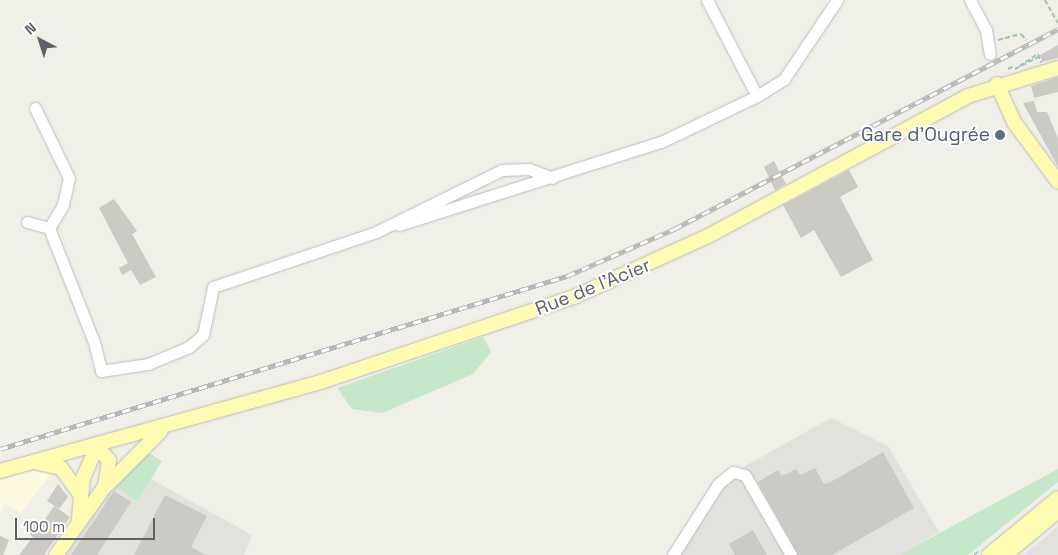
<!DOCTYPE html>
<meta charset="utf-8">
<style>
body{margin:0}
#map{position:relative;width:1058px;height:555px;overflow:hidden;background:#f0f0e8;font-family:"Space Grotesk",sans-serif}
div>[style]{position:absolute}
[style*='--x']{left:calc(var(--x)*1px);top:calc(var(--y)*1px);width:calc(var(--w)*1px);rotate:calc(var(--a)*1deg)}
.commercial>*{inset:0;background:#fdfae0}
.industrial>*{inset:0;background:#e2e1dc}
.green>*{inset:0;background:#c5e7ca}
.building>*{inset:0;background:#cccac4}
.path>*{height:2px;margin-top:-1px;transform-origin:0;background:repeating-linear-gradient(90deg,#9fc7b0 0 5px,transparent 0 7.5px)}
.roads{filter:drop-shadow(0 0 1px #babbc0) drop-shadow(0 0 1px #babbc0)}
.minor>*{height:11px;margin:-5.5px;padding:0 5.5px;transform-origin:5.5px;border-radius:5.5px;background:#fff}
.major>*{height:14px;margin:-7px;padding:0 7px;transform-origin:7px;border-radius:7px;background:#fdfbb0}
.rail>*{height:4.5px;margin-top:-2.25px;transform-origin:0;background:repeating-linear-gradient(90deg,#fff 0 8px,#b7b8b8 0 16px);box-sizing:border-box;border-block:1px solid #b7b8b8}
.dots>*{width:14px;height:14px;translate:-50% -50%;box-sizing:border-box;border:2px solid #fff;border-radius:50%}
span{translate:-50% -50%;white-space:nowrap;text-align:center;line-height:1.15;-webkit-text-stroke:4px #fff;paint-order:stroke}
.service-label{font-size:19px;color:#4e5e75}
.right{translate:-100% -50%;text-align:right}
.street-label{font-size:19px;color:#5f6167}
.north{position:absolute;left:15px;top:15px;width:50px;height:50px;-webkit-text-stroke:4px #fff;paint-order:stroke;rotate:320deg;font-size:14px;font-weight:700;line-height:20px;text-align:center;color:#5f6167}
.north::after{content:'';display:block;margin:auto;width:18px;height:22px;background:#5f6167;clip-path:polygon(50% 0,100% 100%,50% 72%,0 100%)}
.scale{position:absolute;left:15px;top:518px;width:140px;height:22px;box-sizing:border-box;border:2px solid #5f6167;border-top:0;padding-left:6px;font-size:15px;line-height:18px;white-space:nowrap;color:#5f6167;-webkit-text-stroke:4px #fff;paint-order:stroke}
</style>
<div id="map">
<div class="commercial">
<div style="clip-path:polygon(36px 468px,52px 472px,21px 513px,5px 503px,0 515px,0 481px)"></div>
</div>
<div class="industrial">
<div style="clip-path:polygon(831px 418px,888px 446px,939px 532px,899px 555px,679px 555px,726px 484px,747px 465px)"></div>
<div style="clip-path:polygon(151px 479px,252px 535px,244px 555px,65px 555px,114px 486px,136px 502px)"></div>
<div style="clip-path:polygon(1058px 526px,1058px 555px,1023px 555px,1037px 544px)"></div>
</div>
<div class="green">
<div style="clip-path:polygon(483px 337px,491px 352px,473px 374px,382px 413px,352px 409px,337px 388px)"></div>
<div style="clip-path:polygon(149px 453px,162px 461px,137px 502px,114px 486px)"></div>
<div style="clip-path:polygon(1058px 469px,1058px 482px,968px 555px,899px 555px)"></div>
</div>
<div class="building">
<div style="clip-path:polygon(1058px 45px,1058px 58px,1042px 62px,1040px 55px)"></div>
<div style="clip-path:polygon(1058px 77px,1058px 92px,1034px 98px,1031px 86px)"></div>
<div style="clip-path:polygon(1034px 101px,1037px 112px,1047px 112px,1058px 138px,1058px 167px,1023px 103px)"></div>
<div style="clip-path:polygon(774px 161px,786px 184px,775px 190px,764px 167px)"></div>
<div style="clip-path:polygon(849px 170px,858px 187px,840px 197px,873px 260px,841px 277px,814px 230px,801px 238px,783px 205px)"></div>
<div style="clip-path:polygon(114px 199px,137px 231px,132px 234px,156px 277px,140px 285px,131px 270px,122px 275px,119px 268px,128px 263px,99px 208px)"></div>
<div style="clip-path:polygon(883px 452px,914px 508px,832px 555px,798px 555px,758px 482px,778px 470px,782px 476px,796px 469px,800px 475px,815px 468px,824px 484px,829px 483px)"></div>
<div style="clip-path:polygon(58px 484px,68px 497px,59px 509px,47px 501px)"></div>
<div style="clip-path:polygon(114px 491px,131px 502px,97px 555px,71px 555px)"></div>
<div style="clip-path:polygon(165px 495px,207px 516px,191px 547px,206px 555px,134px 555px)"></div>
<div style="clip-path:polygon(54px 506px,70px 517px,44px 555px,19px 555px,33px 537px,25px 531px,32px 521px,40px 527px)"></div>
<div style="clip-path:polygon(753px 530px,767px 555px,735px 555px,729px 544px)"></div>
<div style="clip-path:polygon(0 536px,9px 540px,3px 555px,0 555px)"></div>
</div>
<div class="path">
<div style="--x:1045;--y:0;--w:26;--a:61"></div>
<div style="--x:998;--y:40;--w:24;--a:-15"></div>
<div style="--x:1021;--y:34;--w:8;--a:50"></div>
<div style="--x:1038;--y:54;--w:9;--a:69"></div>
<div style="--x:1036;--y:55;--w:25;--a:146"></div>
<div style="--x:1015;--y:69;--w:27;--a:-27"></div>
<div style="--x:1008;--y:69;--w:7;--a:-27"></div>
<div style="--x:974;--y:555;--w:6;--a:-39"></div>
</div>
<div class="roads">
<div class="minor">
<div style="--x:707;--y:0;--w:108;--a:62.5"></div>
<div style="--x:970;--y:0;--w:34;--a:62"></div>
<div style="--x:986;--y:30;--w:24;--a:81"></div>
<div style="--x:35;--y:108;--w:78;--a:64.1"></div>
<div style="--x:69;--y:178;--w:28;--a:103"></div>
<div style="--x:63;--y:205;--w:27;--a:121"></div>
<div style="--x:49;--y:228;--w:123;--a:68.5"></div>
<div style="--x:94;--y:342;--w:30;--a:76"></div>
<div style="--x:101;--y:371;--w:48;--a:-8.5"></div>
<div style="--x:148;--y:364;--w:44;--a:-22.5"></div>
<div style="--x:189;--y:347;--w:18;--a:-41"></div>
<div style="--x:203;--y:335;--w:49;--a:-78.2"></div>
<div style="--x:213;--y:287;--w:172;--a:-18.6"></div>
<div style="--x:376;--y:232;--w:140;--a:-26.2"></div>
<div style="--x:502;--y:170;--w:27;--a:-2"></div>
<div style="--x:529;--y:169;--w:25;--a:21"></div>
<div style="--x:27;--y:222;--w:23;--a:15"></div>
<div style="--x:399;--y:225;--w:275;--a:-17.6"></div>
<div style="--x:661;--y:142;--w:106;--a:-25.6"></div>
<div style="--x:757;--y:96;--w:32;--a:-32"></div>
<div style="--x:784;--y:79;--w:95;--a:-56.1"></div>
<div style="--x:673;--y:555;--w:84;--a:-57.6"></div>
<div style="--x:718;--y:484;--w:19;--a:-39"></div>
<div style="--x:733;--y:472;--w:12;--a:14"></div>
<div style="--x:745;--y:475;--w:92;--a:60.1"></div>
</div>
<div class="major">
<div style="--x:997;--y:84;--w:42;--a:65.9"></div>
<div style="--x:1014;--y:122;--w:74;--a:53.7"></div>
<div style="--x:38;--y:463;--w:24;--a:12"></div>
<div style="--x:61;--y:468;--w:32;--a:54"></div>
<div style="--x:0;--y:471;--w:333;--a:-15.5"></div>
<div style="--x:321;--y:382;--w:267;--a:-18.6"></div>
<div style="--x:574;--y:297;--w:149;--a:-24.5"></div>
<div style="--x:710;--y:235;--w:293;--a:-28.3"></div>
<div style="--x:968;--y:96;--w:94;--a:-17.3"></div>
<div style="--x:108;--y:484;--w:74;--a:-45"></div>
<div style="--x:79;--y:518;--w:40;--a:-84.3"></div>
<div style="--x:83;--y:478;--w:34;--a:-66"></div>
<div style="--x:56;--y:555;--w:85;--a:-54.6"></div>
<div style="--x:105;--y:486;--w:26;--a:-81"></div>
<div style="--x:109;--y:460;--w:18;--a:-133"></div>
<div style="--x:989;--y:555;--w:89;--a:-39.6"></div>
<div style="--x:1005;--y:555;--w:69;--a:-39.7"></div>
</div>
</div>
<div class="rail">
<div style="--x:0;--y:449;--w:593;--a:-16.97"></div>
<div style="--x:567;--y:276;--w:117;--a:-23.7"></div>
<div style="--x:674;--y:229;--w:433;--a:-27.5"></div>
</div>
<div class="dots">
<div style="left:1000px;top:135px;background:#5c6f8a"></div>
</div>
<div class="service-label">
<span class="right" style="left:990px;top:135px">Gare d'Ougrée</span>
</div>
<div class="street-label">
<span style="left:593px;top:287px;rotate:-22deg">Rue de l'Acier</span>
</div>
<div class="north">N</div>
<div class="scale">100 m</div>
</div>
